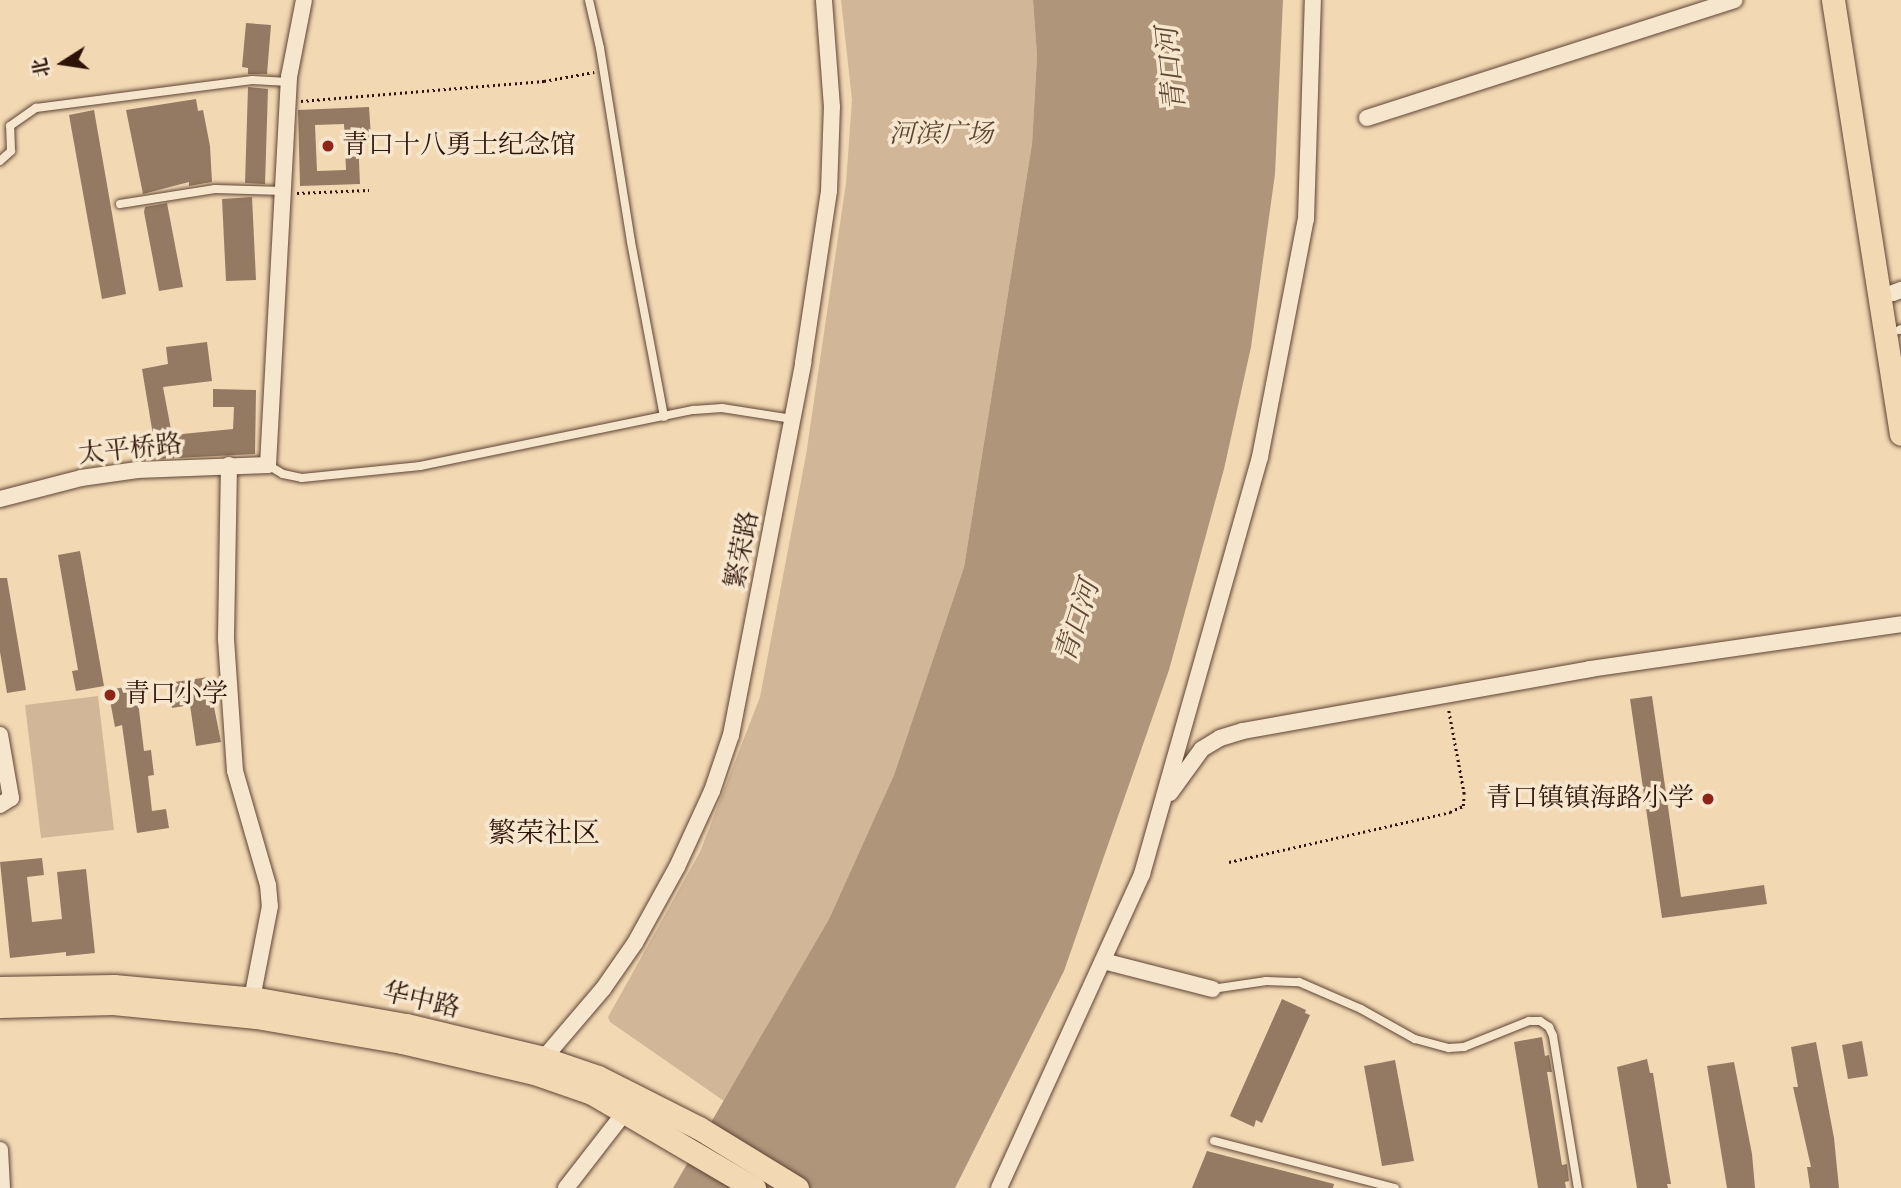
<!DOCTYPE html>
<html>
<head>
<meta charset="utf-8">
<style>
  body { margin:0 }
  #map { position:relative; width:1901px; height:1188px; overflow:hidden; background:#f2d9b4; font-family:"IM FELL English","Noto Serif SC",serif }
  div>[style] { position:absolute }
  .green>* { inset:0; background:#d1b797 }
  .water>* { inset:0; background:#af967a }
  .building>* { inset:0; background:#947a62 }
  .path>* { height:2.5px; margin-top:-1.25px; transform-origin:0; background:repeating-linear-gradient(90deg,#2e1309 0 2px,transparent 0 5.5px) }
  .roads { filter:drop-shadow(0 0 2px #5f4434) drop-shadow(0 0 2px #5f4434) }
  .lane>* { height:8px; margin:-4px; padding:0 4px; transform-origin:4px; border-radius:4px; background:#f7e6ce }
  .street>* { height:16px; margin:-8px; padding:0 8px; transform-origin:8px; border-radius:8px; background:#f7e6ce }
  .primary>* { height:23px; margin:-11.5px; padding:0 11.5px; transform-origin:11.5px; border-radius:11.5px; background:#f2d9b4 }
  .dots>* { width:19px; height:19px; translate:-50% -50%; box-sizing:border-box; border:4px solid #f7e6ce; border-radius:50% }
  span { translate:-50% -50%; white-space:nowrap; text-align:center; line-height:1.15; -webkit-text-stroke:7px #f7e6ce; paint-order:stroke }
  .park-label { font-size:26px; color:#5f4434; font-style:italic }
  .poi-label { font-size:26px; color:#2e1309 }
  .left { translate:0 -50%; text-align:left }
  .right { translate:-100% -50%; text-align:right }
  .street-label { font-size:26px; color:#2e1309 }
  .water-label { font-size:28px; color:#624736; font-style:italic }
  .neighbourhood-label { font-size:28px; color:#2e1309 }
  .north { position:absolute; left:28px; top:28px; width:70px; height:70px; -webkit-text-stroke:5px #f7e6ce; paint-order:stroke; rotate:258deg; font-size:19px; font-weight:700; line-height:28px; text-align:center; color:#2e1309 }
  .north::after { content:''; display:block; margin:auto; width:24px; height:32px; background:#2e1309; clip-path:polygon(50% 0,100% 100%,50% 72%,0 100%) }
</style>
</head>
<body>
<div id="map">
  <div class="green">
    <div style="clip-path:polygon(841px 0,1033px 0,1037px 56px,1032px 144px,964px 567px,894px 775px,829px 919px,724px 1101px,610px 1022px,608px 1017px,700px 852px,760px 697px,806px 455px,846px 183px,852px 100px)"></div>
    <div style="clip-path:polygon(98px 696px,114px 830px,41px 838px,25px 705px)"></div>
  </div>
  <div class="water">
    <div style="clip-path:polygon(1033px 0,1283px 0,1275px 174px,1251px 347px,1224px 469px,1169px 670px,1064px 971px,955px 1188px,673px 1188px,829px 919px,894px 775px,964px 567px,1032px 144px,1037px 56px)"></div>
  </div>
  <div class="building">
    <div style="clip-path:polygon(246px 23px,271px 25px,267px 74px,248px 74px,248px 68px,242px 67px)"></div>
    <div style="clip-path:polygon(248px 87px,268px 89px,265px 184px,245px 183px)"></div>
    <div style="clip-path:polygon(196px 99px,198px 111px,203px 110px,210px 146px,212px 182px,189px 186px,189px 182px,143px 194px,126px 110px)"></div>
    <div style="clip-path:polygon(evenodd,369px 107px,371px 137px,358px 138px,360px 184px,300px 186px,298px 110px,369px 107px,344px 124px,346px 170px,317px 171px,315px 125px,344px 124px)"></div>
    <div style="clip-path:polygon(94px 110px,126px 294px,102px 299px,69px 115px)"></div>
    <div style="clip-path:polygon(252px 197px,256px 280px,226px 281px,222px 199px)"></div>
    <div style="clip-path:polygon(167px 203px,183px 287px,159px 291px,144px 212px,145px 207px)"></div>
    <div style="clip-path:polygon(207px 342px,212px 381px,163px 387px,172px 435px,233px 429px,234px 407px,213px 407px,213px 389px,256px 390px,255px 454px,157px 459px,142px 369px,168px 364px,166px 347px)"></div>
    <div style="clip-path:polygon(80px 551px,104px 686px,76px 691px,72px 671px,78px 670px,58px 555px)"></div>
    <div style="clip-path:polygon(0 578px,7px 578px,26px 690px,7px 693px,0 652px)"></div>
    <div style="clip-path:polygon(208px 677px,221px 742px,196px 746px,190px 705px,172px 708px,168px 683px)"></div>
    <div style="clip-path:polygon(136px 685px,144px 751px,151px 750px,154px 775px,148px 776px,152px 811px,166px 809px,169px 828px,137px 833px,122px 725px,115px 727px,108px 690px)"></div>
    <div style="clip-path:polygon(1652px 696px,1681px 897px,1764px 885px,1767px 904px,1662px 918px,1630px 699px)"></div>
    <div style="clip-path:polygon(42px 858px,44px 875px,27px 877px,32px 922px,62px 919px,57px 872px,86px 869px,95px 953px,66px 956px,66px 952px,10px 958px,0 862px)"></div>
    <div style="clip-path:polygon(1282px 999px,1306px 1010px,1305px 1013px,1310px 1015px,1262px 1123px,1256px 1120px,1254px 1127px,1230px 1116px)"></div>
    <div style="clip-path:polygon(1542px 1037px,1545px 1056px,1549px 1055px,1552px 1072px,1547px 1072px,1562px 1165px,1567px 1164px,1569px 1181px,1565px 1182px,1566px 1188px,1538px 1188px,1514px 1042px)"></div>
    <div style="clip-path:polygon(1862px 1041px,1868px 1076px,1848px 1079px,1842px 1045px)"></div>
    <div style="clip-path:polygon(1816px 1042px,1834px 1138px,1839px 1188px,1810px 1188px,1807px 1167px,1811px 1167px,1793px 1087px,1798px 1087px,1791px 1047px)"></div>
    <div style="clip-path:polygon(1647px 1059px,1650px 1073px,1653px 1073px,1666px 1154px,1671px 1184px,1667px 1184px,1668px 1188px,1637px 1188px,1617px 1067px)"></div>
    <div style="clip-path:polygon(1395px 1060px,1414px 1161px,1382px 1166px,1364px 1066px)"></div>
    <div style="clip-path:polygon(1734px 1062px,1752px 1154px,1755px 1188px,1727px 1188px,1707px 1066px)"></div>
    <div style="clip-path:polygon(1207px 1151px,1334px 1184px,1333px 1188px,1192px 1188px)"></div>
  </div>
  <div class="path">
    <div style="left:301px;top:101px;width:244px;rotate:-4.7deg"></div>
    <div style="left:544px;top:81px;width:51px;rotate:-10.2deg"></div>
    <div style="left:297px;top:193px;width:72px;rotate:-2.4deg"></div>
    <div style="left:1229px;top:862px;width:227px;rotate:-12.7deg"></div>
    <div style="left:1450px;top:812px;width:14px;rotate:-25deg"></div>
    <div style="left:1463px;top:806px;width:12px;rotate:-85deg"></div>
    <div style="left:1464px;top:794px;width:87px;rotate:-100.5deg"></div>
  </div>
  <div class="roads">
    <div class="lane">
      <div style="left:589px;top:0;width:49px;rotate:77.1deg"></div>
      <div style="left:600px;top:48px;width:196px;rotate:80.9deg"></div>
      <div style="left:631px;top:242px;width:178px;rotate:79.3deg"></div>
      <div style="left:0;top:161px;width:15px;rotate:-42deg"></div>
      <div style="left:11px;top:151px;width:25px;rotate:-92deg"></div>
      <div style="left:10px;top:126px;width:32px;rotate:-35deg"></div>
      <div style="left:36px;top:108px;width:218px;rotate:-7.4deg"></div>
      <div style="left:252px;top:80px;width:37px;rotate:3deg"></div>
      <div style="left:120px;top:204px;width:96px;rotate:-9deg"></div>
      <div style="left:215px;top:189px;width:69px;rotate:1.7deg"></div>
      <div style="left:1899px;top:330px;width:2px;rotate:-27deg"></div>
      <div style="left:268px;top:465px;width:17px;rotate:31deg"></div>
      <div style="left:283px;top:474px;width:19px;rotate:12deg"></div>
      <div style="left:302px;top:478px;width:119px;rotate:-5.8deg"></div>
      <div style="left:420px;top:466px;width:280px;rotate:-11.6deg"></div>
      <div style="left:694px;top:410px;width:28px;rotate:-4deg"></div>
      <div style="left:722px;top:408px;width:71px;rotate:8.9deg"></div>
      <div style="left:1212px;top:989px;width:55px;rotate:-8.4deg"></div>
      <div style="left:1266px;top:981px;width:33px;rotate:2deg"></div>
      <div style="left:1299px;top:982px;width:68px;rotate:23.5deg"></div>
      <div style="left:1361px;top:1009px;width:62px;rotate:29.1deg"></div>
      <div style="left:1415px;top:1039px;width:35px;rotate:15deg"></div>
      <div style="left:1449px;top:1048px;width:15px;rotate:-4deg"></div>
      <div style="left:1464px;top:1047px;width:70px;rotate:-21.8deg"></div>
      <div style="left:1529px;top:1021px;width:11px"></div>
      <div style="left:1540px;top:1021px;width:11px;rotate:34deg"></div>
      <div style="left:1549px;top:1027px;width:10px;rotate:66deg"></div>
      <div style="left:1553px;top:1036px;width:154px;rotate:80.7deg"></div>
      <div style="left:1214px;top:1141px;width:187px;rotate:14.6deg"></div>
    </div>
    <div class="street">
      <div style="left:1367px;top:118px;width:386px;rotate:-17.8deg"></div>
      <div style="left:1893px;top:293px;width:9px;rotate:-21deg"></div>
      <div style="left:229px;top:465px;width:174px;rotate:91deg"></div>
      <div style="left:226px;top:639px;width:132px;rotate:86.1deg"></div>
      <div style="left:235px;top:771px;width:119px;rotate:73.9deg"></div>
      <div style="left:268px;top:885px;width:21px;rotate:85deg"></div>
      <div style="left:270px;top:906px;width:95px;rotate:101deg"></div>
      <div style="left:0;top:499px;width:84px;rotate:-14.5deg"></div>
      <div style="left:81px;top:478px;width:57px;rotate:-8.1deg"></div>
      <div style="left:137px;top:470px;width:131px;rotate:-2.2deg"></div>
      <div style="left:268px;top:465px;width:389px;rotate:-86.9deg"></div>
      <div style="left:289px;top:77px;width:78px;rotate:-79deg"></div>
      <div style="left:0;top:735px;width:64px;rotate:80.1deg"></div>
      <div style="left:11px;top:798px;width:13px;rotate:148deg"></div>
      <div style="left:1170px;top:793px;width:54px;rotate:-54deg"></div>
      <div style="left:1202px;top:749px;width:21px;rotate:-31deg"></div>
      <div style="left:1220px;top:738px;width:24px;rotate:-17deg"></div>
      <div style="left:1243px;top:731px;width:352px;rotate:-10.1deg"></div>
      <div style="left:1590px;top:669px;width:314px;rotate:-8.2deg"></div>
      <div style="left:1103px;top:961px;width:113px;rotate:14.4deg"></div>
      <div style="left:544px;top:1058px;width:91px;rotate:-49.5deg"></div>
      <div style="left:603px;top:989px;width:56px;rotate:-55.2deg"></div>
      <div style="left:635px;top:943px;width:87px;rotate:-61.1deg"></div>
      <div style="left:677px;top:867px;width:84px;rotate:-65.3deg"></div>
      <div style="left:712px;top:791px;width:59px;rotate:-71.3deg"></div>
      <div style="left:731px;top:735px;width:379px;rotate:-79deg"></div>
      <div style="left:803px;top:363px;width:174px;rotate:-81.4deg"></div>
      <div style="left:829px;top:191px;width:84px;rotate:-88deg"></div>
      <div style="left:832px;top:107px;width:107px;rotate:-94.3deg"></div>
      <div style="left:0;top:1150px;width:38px;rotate:87deg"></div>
      <div style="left:566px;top:1188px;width:96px;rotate:-52.2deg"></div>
      <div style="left:999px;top:1188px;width:345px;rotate:-65.5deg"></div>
      <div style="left:1142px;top:874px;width:433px;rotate:-74.2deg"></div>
      <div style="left:1260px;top:457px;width:242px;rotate:-79.1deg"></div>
      <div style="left:1306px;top:219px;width:219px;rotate:-88.2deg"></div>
    </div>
    <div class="primary">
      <div style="left:1833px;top:0;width:439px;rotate:81.1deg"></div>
      <div style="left:0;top:988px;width:114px;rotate:-1deg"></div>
      <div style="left:114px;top:986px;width:145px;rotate:5.2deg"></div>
      <div style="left:258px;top:999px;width:150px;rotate:10deg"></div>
      <div style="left:406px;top:1025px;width:137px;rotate:13.5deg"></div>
      <div style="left:539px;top:1057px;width:62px;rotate:18.7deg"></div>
      <div style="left:598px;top:1077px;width:113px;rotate:26.8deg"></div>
      <div style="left:699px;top:1128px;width:115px;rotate:31.5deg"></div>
      <div style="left:0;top:1006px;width:113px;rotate:-1.5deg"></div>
      <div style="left:113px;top:1003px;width:144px;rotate:5.6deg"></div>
      <div style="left:256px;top:1017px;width:148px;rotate:9.7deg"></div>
      <div style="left:402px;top:1042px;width:136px;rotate:13.2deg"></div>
      <div style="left:534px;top:1073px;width:61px;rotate:19deg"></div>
      <div style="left:592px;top:1093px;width:188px;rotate:30.4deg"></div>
    </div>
  </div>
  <div class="dots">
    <div style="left:328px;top:146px;background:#8f2418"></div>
    <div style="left:110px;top:695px;background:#8f2418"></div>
    <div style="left:1708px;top:799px;background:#8f2418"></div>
  </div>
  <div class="park-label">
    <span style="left:941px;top:135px">河滨广场</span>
  </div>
  <div class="poi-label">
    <span class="left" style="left:342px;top:146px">青口十八勇士纪念馆</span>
    <span class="left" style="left:124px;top:695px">青口小学</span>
    <span class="right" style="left:1694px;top:799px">青口镇镇海路小学</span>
  </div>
  <div class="street-label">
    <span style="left:130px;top:450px;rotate:-6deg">太平桥路</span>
    <span style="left:743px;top:550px;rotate:-79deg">繁荣路</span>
    <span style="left:421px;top:1001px;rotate:13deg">华中路</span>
  </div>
  <div class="water-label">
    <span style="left:1173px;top:69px;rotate:-96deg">青口河</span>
    <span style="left:1079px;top:622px;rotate:-72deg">青口河</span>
  </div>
  <div class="neighbourhood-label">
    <span style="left:544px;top:835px">繁荣社区</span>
  </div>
  <div class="north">北</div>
</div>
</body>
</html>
